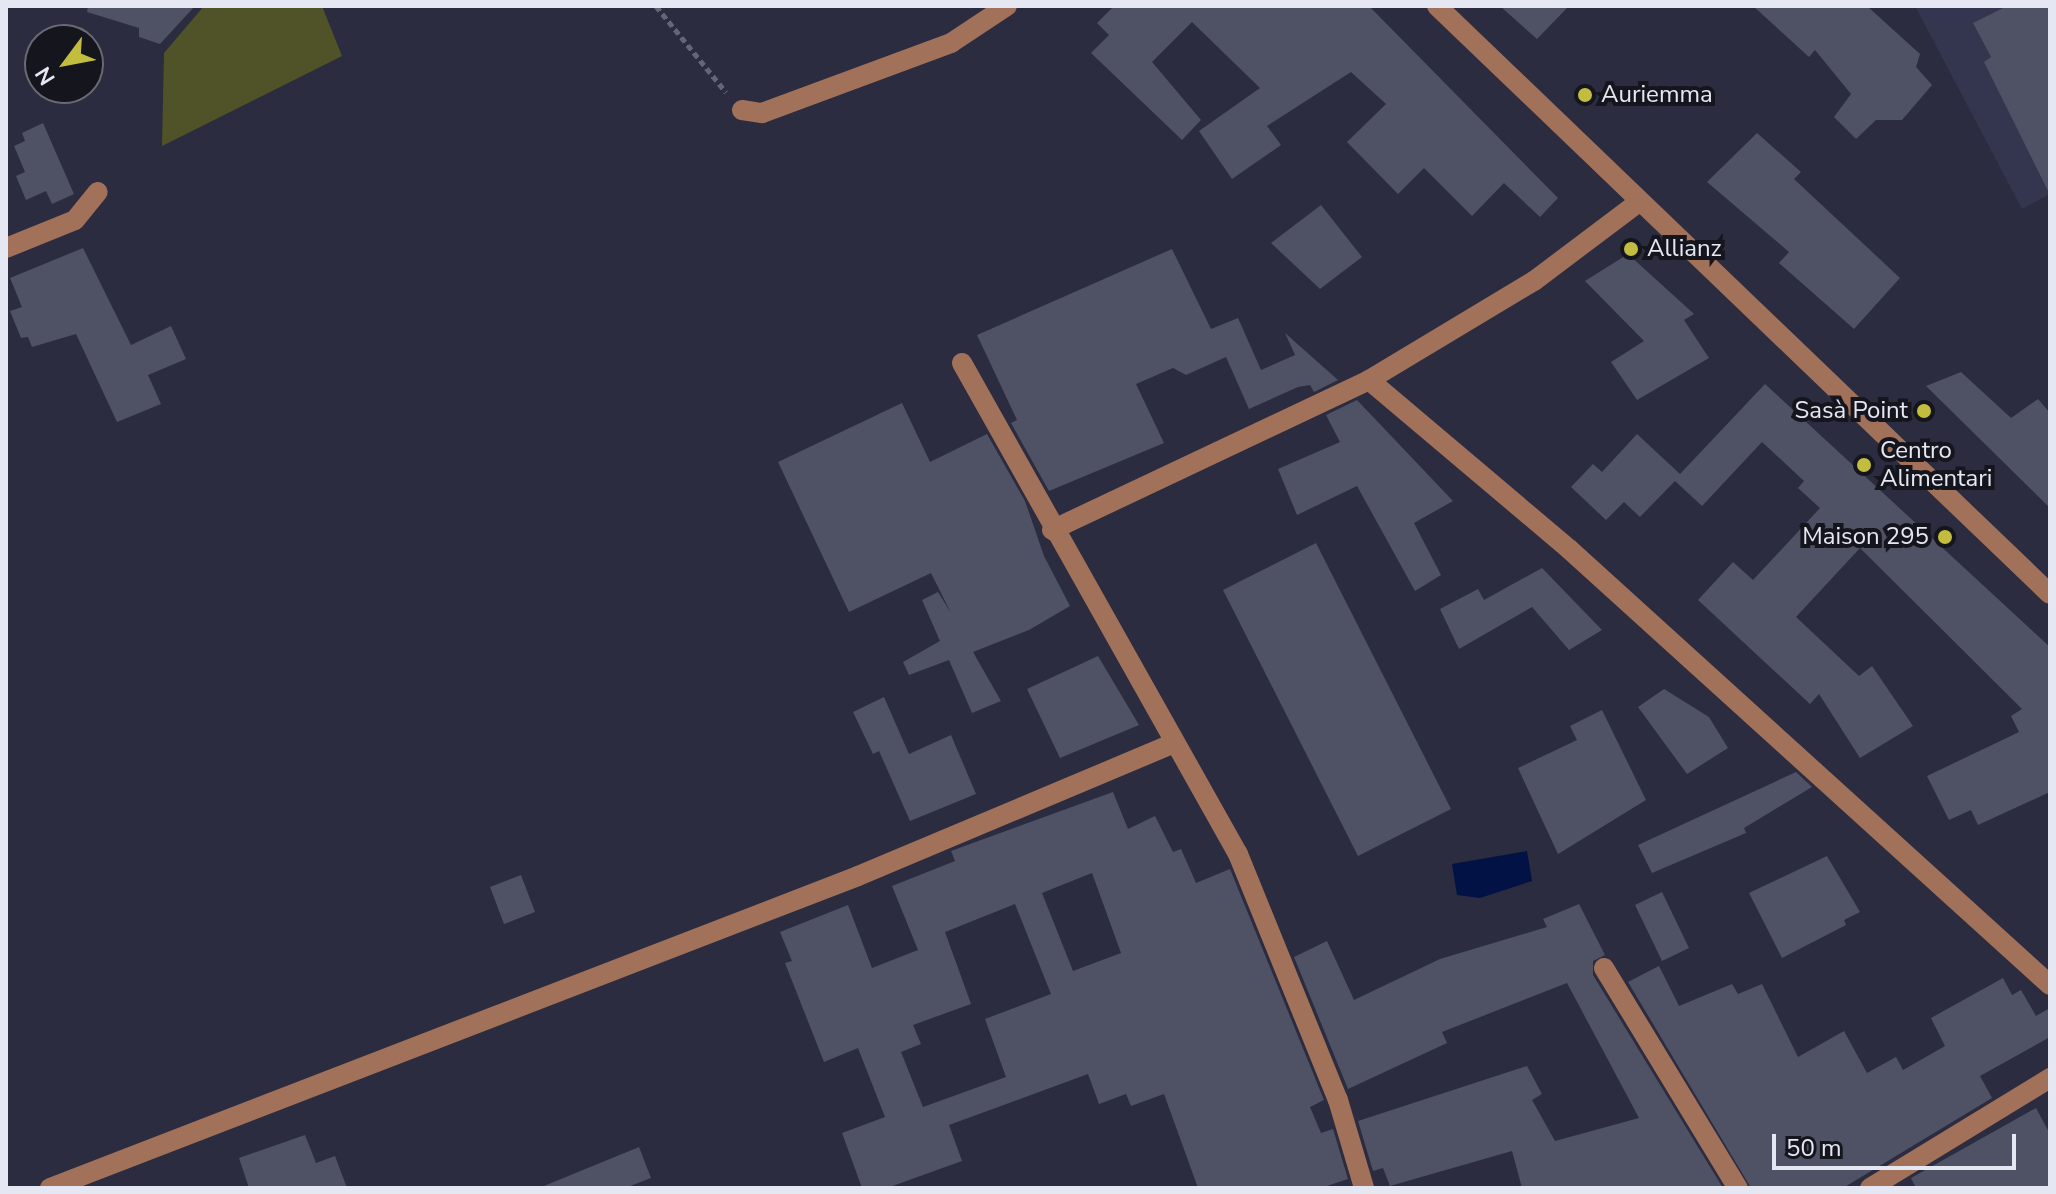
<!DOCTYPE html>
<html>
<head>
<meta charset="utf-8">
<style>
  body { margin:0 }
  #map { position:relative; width:2056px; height:1194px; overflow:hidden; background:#2b2c3f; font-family:"Nunito Sans",sans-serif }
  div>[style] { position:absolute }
  .built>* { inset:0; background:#34354e }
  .green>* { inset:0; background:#505328 }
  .water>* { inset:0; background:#021244 }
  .building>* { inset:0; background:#4f5165 }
  .path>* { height:5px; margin-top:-2.5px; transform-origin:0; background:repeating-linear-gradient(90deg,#646677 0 6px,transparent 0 10px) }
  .minor>* { height:20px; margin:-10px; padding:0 10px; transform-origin:10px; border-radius:10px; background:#a17159 }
  .dots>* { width:22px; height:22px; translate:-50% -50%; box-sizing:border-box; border:4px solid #15151e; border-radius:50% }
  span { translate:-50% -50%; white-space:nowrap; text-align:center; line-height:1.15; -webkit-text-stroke:8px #15151e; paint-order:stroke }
  .poi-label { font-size:24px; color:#e5e7f3 }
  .left { translate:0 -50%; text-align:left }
  .right { translate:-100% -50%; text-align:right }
  .frame { position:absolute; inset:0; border:8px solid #e5e7f3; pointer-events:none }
  .north { position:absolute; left:24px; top:24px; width:80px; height:80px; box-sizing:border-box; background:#15151e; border:2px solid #686973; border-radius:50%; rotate:238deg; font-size:22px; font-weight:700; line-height:32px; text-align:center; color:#e5e7f3 }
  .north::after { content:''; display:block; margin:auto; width:28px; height:36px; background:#c3bd3f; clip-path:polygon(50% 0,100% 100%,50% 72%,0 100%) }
  .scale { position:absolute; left:1772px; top:1134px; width:244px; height:36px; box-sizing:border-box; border:4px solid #e5e7f3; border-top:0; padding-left:10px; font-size:24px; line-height:28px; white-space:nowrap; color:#e5e7f3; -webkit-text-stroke:6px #15151e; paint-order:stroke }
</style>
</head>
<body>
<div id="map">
  <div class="built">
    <div style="clip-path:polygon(1915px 6px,2050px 6px,2050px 194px,2022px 209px)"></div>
  </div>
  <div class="green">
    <div style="clip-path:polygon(204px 6px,322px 6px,342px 56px,162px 146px,164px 53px)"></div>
  </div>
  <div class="water">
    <div style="clip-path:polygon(1527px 851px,1532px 881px,1480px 898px,1457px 895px,1452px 864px)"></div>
  </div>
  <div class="building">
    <div style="clip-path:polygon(88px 6px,195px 6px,160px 44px,139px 37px,139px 28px,87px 12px)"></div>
    <div style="clip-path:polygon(1114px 6px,1369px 6px,1558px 198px,1540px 217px,1504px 183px,1472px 216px,1424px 168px,1398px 194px,1347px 142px,1386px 104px,1351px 72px,1267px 126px,1281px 145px,1232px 179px,1199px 131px,1260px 88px,1192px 22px,1152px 62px,1201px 120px,1182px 140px,1091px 53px,1109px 35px,1097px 23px)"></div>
    <div style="clip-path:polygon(1500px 6px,1569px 6px,1537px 39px)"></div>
    <div style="clip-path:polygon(1753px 6px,1867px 6px,1920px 54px,1916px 67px,1932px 85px,1902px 120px,1876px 120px,1856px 139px,1834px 117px,1851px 94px,1815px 50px,1809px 57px)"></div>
    <div style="clip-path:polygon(2007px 6px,2050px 6px,2050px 195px,1984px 62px,1991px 57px,1973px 23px)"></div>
    <div style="clip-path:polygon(43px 123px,74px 194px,52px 204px,46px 191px,26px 200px,16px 176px,25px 172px,14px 146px,25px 141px,22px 133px)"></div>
    <div style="clip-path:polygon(1757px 133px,1801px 172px,1794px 179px,1900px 278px,1854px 329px,1779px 263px,1789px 252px,1707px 182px)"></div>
    <div style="clip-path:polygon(1321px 205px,1362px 257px,1320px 289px,1271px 243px)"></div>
    <div style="clip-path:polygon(83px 248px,131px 345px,171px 326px,186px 359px,148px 375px,161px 404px,117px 422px,76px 334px,32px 347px,28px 337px,21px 338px,10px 311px,22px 307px,10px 278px)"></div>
    <div style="clip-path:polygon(1172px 249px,1211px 329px,1238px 318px,1261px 370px,1295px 355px,1285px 333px,1338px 380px,1314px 392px,1310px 385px,1298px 387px,1249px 409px,1226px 357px,1186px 375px,1173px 368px,1136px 384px,1164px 443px,1049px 491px,1011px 423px,1017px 420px,977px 335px)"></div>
    <div style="clip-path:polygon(1628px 254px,1694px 314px,1684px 320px,1709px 358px,1637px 400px,1611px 362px,1644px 341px,1585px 281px)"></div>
    <div style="clip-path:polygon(1961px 372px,2011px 418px,2038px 399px,2050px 413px,2050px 508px,1926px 386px)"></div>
    <div style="clip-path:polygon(1765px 384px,2050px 647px,2050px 792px,1978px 825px,1971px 810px,1949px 820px,1927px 776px,2019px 732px,2011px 716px,2022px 709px,1860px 548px,1796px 617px,1859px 676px,1872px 666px,1913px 726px,1860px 758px,1819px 694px,1810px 704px,1698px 600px,1733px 562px,1753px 580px,1820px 508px,1798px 488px,1804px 481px,1762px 442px,1702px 506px,1675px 481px,1640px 517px,1624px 502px,1606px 520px,1571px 487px,1593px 464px,1602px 472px,1637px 434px,1680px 474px)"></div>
    <div style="clip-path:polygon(1357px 400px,1453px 501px,1414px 523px,1441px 575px,1415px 591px,1357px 486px,1297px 515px,1278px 469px,1340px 442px,1326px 415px)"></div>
    <div style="clip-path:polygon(902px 403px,930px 462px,987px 434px,1025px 501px,1044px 556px,1070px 606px,1029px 630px,973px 652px,1001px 701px,972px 713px,949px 660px,909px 675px,903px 662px,940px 641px,922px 600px,938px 592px,951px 613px,931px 573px,849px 612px,778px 462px)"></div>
    <div style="clip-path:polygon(1316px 543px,1451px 809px,1358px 856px,1223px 590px)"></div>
    <div style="clip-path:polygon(1542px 568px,1602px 630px,1569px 650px,1532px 607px,1459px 649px,1440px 609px,1478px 589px,1484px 600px)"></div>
    <div style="clip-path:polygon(1098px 656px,1139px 725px,1060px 758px,1027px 689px)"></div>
    <div style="clip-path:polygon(1664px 689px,1709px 717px,1728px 748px,1687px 774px,1638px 707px)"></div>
    <div style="clip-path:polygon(884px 697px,909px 754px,951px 735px,976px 794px,910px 821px,879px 751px,873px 754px,853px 712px)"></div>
    <div style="clip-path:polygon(1602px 710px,1646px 800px,1558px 854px,1518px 768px,1577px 740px,1570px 726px)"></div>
    <div style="clip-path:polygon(1796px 772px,1812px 787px,1744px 828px,1746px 833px,1652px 873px,1638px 845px)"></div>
    <div style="clip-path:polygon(evenodd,1113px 792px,1128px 829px,1155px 816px,1173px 852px,1181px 849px,1196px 883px,1230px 869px,1324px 1100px,1310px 1107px,1321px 1133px,1333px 1129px,1348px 1179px,1321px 1188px,1198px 1188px,1164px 1094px,1131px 1106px,1126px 1094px,1099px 1104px,1088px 1074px,949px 1125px,962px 1161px,887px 1188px,862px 1188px,842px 1133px,885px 1117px,858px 1048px,824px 1062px,785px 963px,792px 961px,780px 932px,848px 905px,872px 968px,918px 950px,892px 886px,955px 861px,951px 851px,1113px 792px,1092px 873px,1121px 953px,1073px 971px,1042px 893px,1092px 873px,1113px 792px,1015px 904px,1051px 994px,985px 1019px,1006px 1077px,923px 1107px,901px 1052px,921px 1044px,913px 1025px,971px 1004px,945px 932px,1015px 904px)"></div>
    <div style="clip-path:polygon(1827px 856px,1860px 912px,1844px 920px,1846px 925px,1782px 958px,1749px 893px)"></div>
    <div style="clip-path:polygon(521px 875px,535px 912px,504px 924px,490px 887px)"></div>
    <div style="clip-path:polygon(1662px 892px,1689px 948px,1662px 961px,1635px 905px)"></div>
    <div style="clip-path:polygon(1579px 904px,1605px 955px,1593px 961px,1593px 975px,1723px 1188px,1522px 1188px,1512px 1151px,1390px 1186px,1383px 1168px,1373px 1171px,1358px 1121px,1527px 1066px,1542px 1094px,1532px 1100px,1555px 1141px,1639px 1118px,1567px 983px,1442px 1032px,1447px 1043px,1348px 1089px,1294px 957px,1327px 941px,1354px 1000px,1440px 959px,1547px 927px,1543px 919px)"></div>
    <div style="clip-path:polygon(1659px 966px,1679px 1006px,1732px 984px,1738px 994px,1762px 984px,1798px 1057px,1844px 1031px,1867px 1073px,1896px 1057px,1903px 1070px,1945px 1046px,1931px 1018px,2003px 978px,2012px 995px,2021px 990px,2036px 1016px,2050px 1008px,2050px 1037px,1980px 1076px,1992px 1098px,1843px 1188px,1751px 1188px,1628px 982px)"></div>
    <div style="clip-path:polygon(2036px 1108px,2050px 1134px,2050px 1188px,1916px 1188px,1911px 1178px)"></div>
    <div style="clip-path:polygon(305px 1135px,316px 1163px,335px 1156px,347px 1188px,249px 1188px,239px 1158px)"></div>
    <div style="clip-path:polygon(639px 1147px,651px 1178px,625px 1188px,539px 1188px)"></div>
  </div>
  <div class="path">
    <div style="left:656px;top:6px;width:111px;rotate:50.9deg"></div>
  </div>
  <div class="minor">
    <div style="left:1437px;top:6px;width:849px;rotate:43.81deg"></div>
    <div style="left:742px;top:110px;width:20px;rotate:9deg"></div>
    <div style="left:762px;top:113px;width:202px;rotate:-20.3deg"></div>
    <div style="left:951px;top:43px;width:67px;rotate:-33.5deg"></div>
    <div style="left:6px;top:248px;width:74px;rotate:-22.1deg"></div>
    <div style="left:75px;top:220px;width:36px;rotate:-51deg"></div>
    <div style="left:962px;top:363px;width:563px;rotate:60.66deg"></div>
    <div style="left:1238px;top:854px;width:266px;rotate:67.9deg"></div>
    <div style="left:1338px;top:1100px;width:92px;rotate:73.5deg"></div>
    <div style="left:1369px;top:380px;width:262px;rotate:40.2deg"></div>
    <div style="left:1569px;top:549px;width:649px;rotate:42.19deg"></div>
    <div style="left:1052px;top:530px;width:351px;rotate:-25.3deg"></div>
    <div style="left:1369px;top:380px;width:192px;rotate:-31deg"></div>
    <div style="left:1534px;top:281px;width:131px;rotate:-37deg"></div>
    <div style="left:1604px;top:968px;width:258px;rotate:58.7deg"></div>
    <div style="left:50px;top:1188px;width:866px;rotate:-21.11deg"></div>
    <div style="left:858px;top:876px;width:343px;rotate:-22.8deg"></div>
    <div style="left:1870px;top:1188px;width:211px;rotate:-31.4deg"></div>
  </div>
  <div class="dots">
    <div style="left:1585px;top:95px;background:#c3bd3f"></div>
    <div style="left:1631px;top:249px;background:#c3bd3f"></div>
    <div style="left:1924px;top:411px;background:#c3bd3f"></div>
    <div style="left:1864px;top:465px;background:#c3bd3f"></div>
    <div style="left:1945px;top:537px;background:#c3bd3f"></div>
  </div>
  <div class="poi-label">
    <span class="left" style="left:1601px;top:95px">Auriemma</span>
    <span class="left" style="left:1647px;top:249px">Allianz</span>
    <span class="right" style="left:1908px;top:411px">Sasà Point</span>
    <span class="left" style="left:1880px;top:465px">Centro<br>Alimentari</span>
    <span class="right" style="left:1929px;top:537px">Maison 295</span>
  </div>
  <div class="frame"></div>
  <div class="north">N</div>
  <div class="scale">50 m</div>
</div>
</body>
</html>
